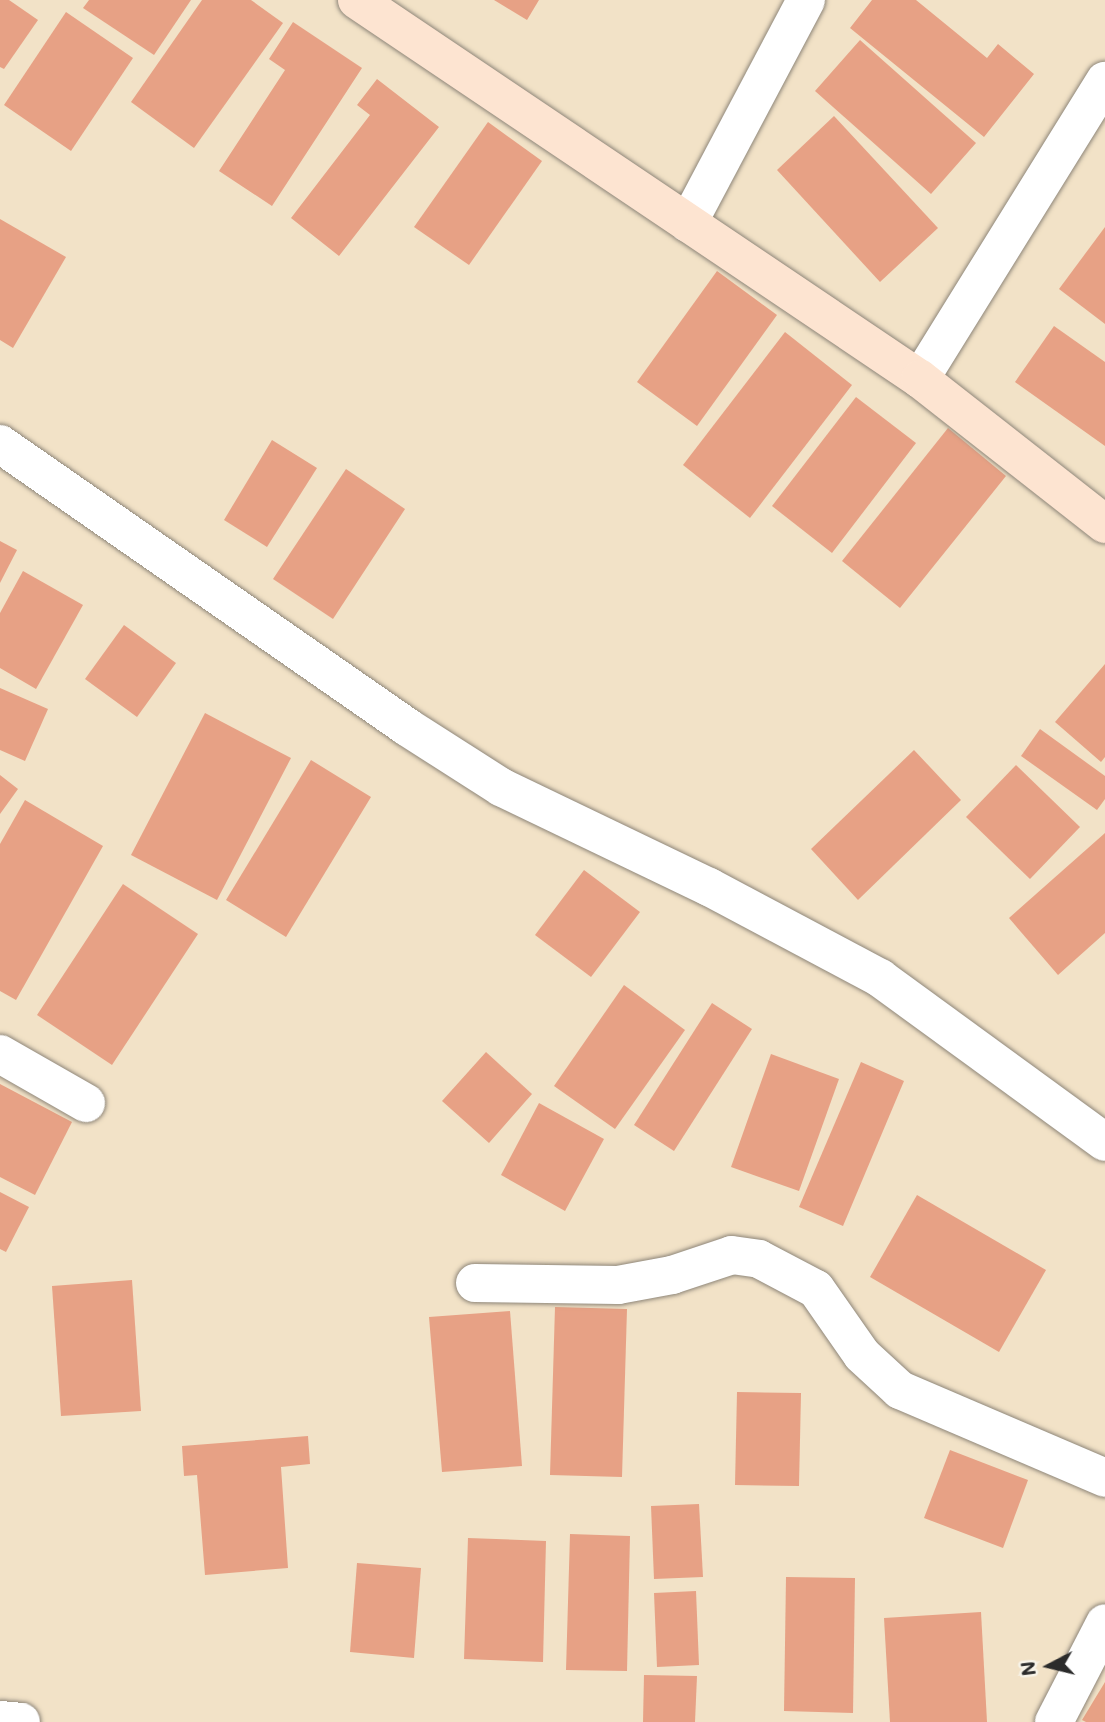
<!DOCTYPE html>
<html>
<head>
<meta charset="utf-8">
<style>
  body { margin:0 }
  #map { position:relative; width:1105px; height:1722px; overflow:hidden; background:#f2e2c7; font-family:Mali,sans-serif }
  div>[style] { position:absolute }
  .building>* { inset:0; background:#e7a185 }
  .roads { filter:drop-shadow(0 0 2px #8e8679) drop-shadow(0 0 2px #8e8679) }
  .street>* { height:38px; margin:-19px; padding:0 19px; transform-origin:19px; border-radius:19px; background:#fff }
  .secondary>* { height:38px; margin:-19px; padding:0 19px; transform-origin:19px; border-radius:19px; background:#fde4d1 }
  span { translate:-50% -50%; white-space:nowrap; text-align:center; line-height:1.15; -webkit-text-stroke:5px #f7f3e8; paint-order:stroke }
  .north { position:absolute; left:1014px; top:1631px; width:70px; height:70px; -webkit-text-stroke:5px #f7f3e8; paint-order:stroke; rotate:263deg; font-size:19px; font-weight:700; line-height:28px; text-align:center; color:#2b2b2b }
  .north::after { content:''; display:block; margin:auto; width:24px; height:32px; background:#2b2b2b; clip-path:polygon(50% 0,100% 100%,50% 72%,0 100%) }
</style>
</head>
<body>
<div id="map">
  <div class="building">
    <div style="clip-path:polygon(0 0,9px 0,38px 20px,4px 69px,0 67px)"></div>
    <div style="clip-path:polygon(89px 0,191px 0,154px 55px,83px 8px)"></div>
    <div style="clip-path:polygon(202px 0,251px 0,283px 23px,194px 148px,131px 102px)"></div>
    <div style="clip-path:polygon(494px 0,539px 0,527px 20px)"></div>
    <div style="clip-path:polygon(872px 0,916px 0,987px 58px,998px 44px,1034px 74px,984px 137px,850px 28px)"></div>
    <div style="clip-path:polygon(66px 12px,133px 58px,71px 151px,4px 105px)"></div>
    <div style="clip-path:polygon(293px 22px,362px 68px,272px 206px,219px 171px,285px 70px,269px 59px)"></div>
    <div style="clip-path:polygon(860px 40px,976px 143px,931px 194px,815px 91px)"></div>
    <div style="clip-path:polygon(377px 79px,439px 127px,339px 256px,291px 218px,370px 115px,357px 105px)"></div>
    <div style="clip-path:polygon(834px 116px,938px 228px,880px 282px,777px 170px)"></div>
    <div style="clip-path:polygon(488px 122px,542px 161px,469px 265px,414px 227px)"></div>
    <div style="clip-path:polygon(0 219px,66px 257px,13px 348px,0 340px)"></div>
    <div style="clip-path:polygon(1105px 227px,1105px 324px,1059px 289px)"></div>
    <div style="clip-path:polygon(717px 271px,777px 315px,697px 426px,637px 382px)"></div>
    <div style="clip-path:polygon(1054px 326px,1105px 362px,1105px 446px,1015px 382px)"></div>
    <div style="clip-path:polygon(785px 332px,852px 385px,750px 518px,683px 465px)"></div>
    <div style="clip-path:polygon(856px 397px,916px 443px,832px 553px,772px 506px)"></div>
    <div style="clip-path:polygon(948px 428px,1006px 476px,900px 608px,842px 561px)"></div>
    <div style="clip-path:polygon(272px 440px,317px 468px,267px 547px,224px 520px)"></div>
    <div style="clip-path:polygon(346px 469px,405px 509px,333px 619px,273px 579px)"></div>
    <div style="clip-path:polygon(0 541px,17px 550px,0 583px)"></div>
    <div style="clip-path:polygon(23px 571px,83px 605px,36px 689px,0 668px,0 613px)"></div>
    <div style="clip-path:polygon(124px 625px,176px 663px,137px 717px,85px 679px)"></div>
    <div style="clip-path:polygon(1105px 664px,1105px 757px,1101px 762px,1055px 722px)"></div>
    <div style="clip-path:polygon(0 688px,48px 709px,25px 761px,0 750px)"></div>
    <div style="clip-path:polygon(205px 713px,291px 758px,217px 900px,131px 855px)"></div>
    <div style="clip-path:polygon(1040px 729px,1105px 776px,1105px 799px,1097px 810px,1021px 756px)"></div>
    <div style="clip-path:polygon(914px 750px,961px 800px,858px 900px,811px 849px)"></div>
    <div style="clip-path:polygon(311px 760px,371px 797px,286px 937px,226px 900px)"></div>
    <div style="clip-path:polygon(1016px 765px,1080px 827px,1030px 879px,966px 817px)"></div>
    <div style="clip-path:polygon(0 775px,18px 789px,0 814px)"></div>
    <div style="clip-path:polygon(25px 800px,103px 846px,16px 1000px,0 991px,0 844px)"></div>
    <div style="clip-path:polygon(1105px 833px,1105px 933px,1058px 975px,1009px 918px)"></div>
    <div style="clip-path:polygon(584px 870px,640px 912px,591px 977px,535px 935px)"></div>
    <div style="clip-path:polygon(123px 884px,198px 934px,112px 1065px,37px 1015px)"></div>
    <div style="clip-path:polygon(624px 985px,685px 1030px,615px 1129px,554px 1086px)"></div>
    <div style="clip-path:polygon(712px 1003px,752px 1029px,674px 1151px,634px 1125px)"></div>
    <div style="clip-path:polygon(486px 1052px,532px 1094px,489px 1143px,442px 1101px)"></div>
    <div style="clip-path:polygon(771px 1054px,839px 1079px,799px 1191px,731px 1167px)"></div>
    <div style="clip-path:polygon(861px 1062px,904px 1081px,843px 1226px,799px 1207px)"></div>
    <div style="clip-path:polygon(0 1084px,72px 1122px,35px 1195px,0 1177px)"></div>
    <div style="clip-path:polygon(539px 1103px,604px 1139px,565px 1211px,501px 1175px)"></div>
    <div style="clip-path:polygon(0 1192px,29px 1207px,6px 1252px,0 1249px)"></div>
    <div style="clip-path:polygon(917px 1195px,1046px 1270px,999px 1352px,870px 1277px)"></div>
    <div style="clip-path:polygon(132px 1280px,141px 1411px,61px 1416px,52px 1286px)"></div>
    <div style="clip-path:polygon(555px 1307px,627px 1309px,622px 1477px,550px 1475px)"></div>
    <div style="clip-path:polygon(510px 1311px,522px 1466px,442px 1472px,429px 1317px)"></div>
    <div style="clip-path:polygon(737px 1392px,801px 1393px,799px 1486px,735px 1485px)"></div>
    <div style="clip-path:polygon(308px 1436px,310px 1464px,281px 1467px,288px 1568px,205px 1575px,197px 1475px,184px 1476px,182px 1446px)"></div>
    <div style="clip-path:polygon(950px 1450px,1028px 1480px,1003px 1548px,924px 1518px)"></div>
    <div style="clip-path:polygon(699px 1504px,703px 1577px,654px 1579px,651px 1506px)"></div>
    <div style="clip-path:polygon(570px 1534px,630px 1536px,627px 1671px,566px 1670px)"></div>
    <div style="clip-path:polygon(468px 1538px,546px 1541px,543px 1662px,464px 1659px)"></div>
    <div style="clip-path:polygon(357px 1563px,421px 1568px,414px 1658px,350px 1652px)"></div>
    <div style="clip-path:polygon(786px 1577px,855px 1578px,853px 1713px,784px 1711px)"></div>
    <div style="clip-path:polygon(696px 1591px,699px 1665px,657px 1667px,654px 1593px)"></div>
    <div style="clip-path:polygon(981px 1612px,987px 1722px,890px 1722px,884px 1618px)"></div>
    <div style="clip-path:polygon(644px 1675px,697px 1676px,695px 1722px,643px 1722px)"></div>
    <div style="clip-path:polygon(1105px 1682px,1105px 1722px,1086px 1722px,1082px 1720px)"></div>
  </div>
  <div class="roads">
    <div class="street">
      <div style="left:688px;top:223px;width:252px;rotate:-62.1deg"></div>
      <div style="left:920px;top:379px;width:351px;rotate:-58.2deg"></div>
      <div style="left:0;top:444px;width:496px;rotate:34.8deg"></div>
      <div style="left:407px;top:727px;width:112px;rotate:32.6deg"></div>
      <div style="left:501px;top:787px;width:231px;rotate:25.7deg"></div>
      <div style="left:709px;top:887px;width:194px;rotate:28deg"></div>
      <div style="left:880px;top:978px;width:278px;rotate:36.1deg"></div>
      <div style="left:0;top:1054px;width:99px;rotate:29.7deg"></div>
      <div style="left:475px;top:1283px;width:143px;rotate:0.8deg"></div>
      <div style="left:618px;top:1285px;width:55px;rotate:-10.5deg"></div>
      <div style="left:672px;top:1275px;width:63px;rotate:-18.4deg"></div>
      <div style="left:732px;top:1255px;width:27px;rotate:8deg"></div>
      <div style="left:759px;top:1259px;width:64px;rotate:27.8deg"></div>
      <div style="left:816px;top:1289px;width:80px;rotate:55.1deg"></div>
      <div style="left:862px;top:1355px;width:52px;rotate:42.6deg"></div>
      <div style="left:900px;top:1390px;width:223px;rotate:23.2deg"></div>
      <div style="left:0;top:1720px;width:21px;rotate:5deg"></div>
      <div style="left:1054px;top:1722px;width:111px;rotate:-62.7deg"></div>
    </div>
    <div class="secondary">
      <div style="left:357px;top:0;width:679px;rotate:33.95deg"></div>
      <div style="left:920px;top:379px;width:235px;rotate:38.1deg"></div>
    </div>
  </div>
  <div class="north">N</div>
</div>
</body>
</html>
